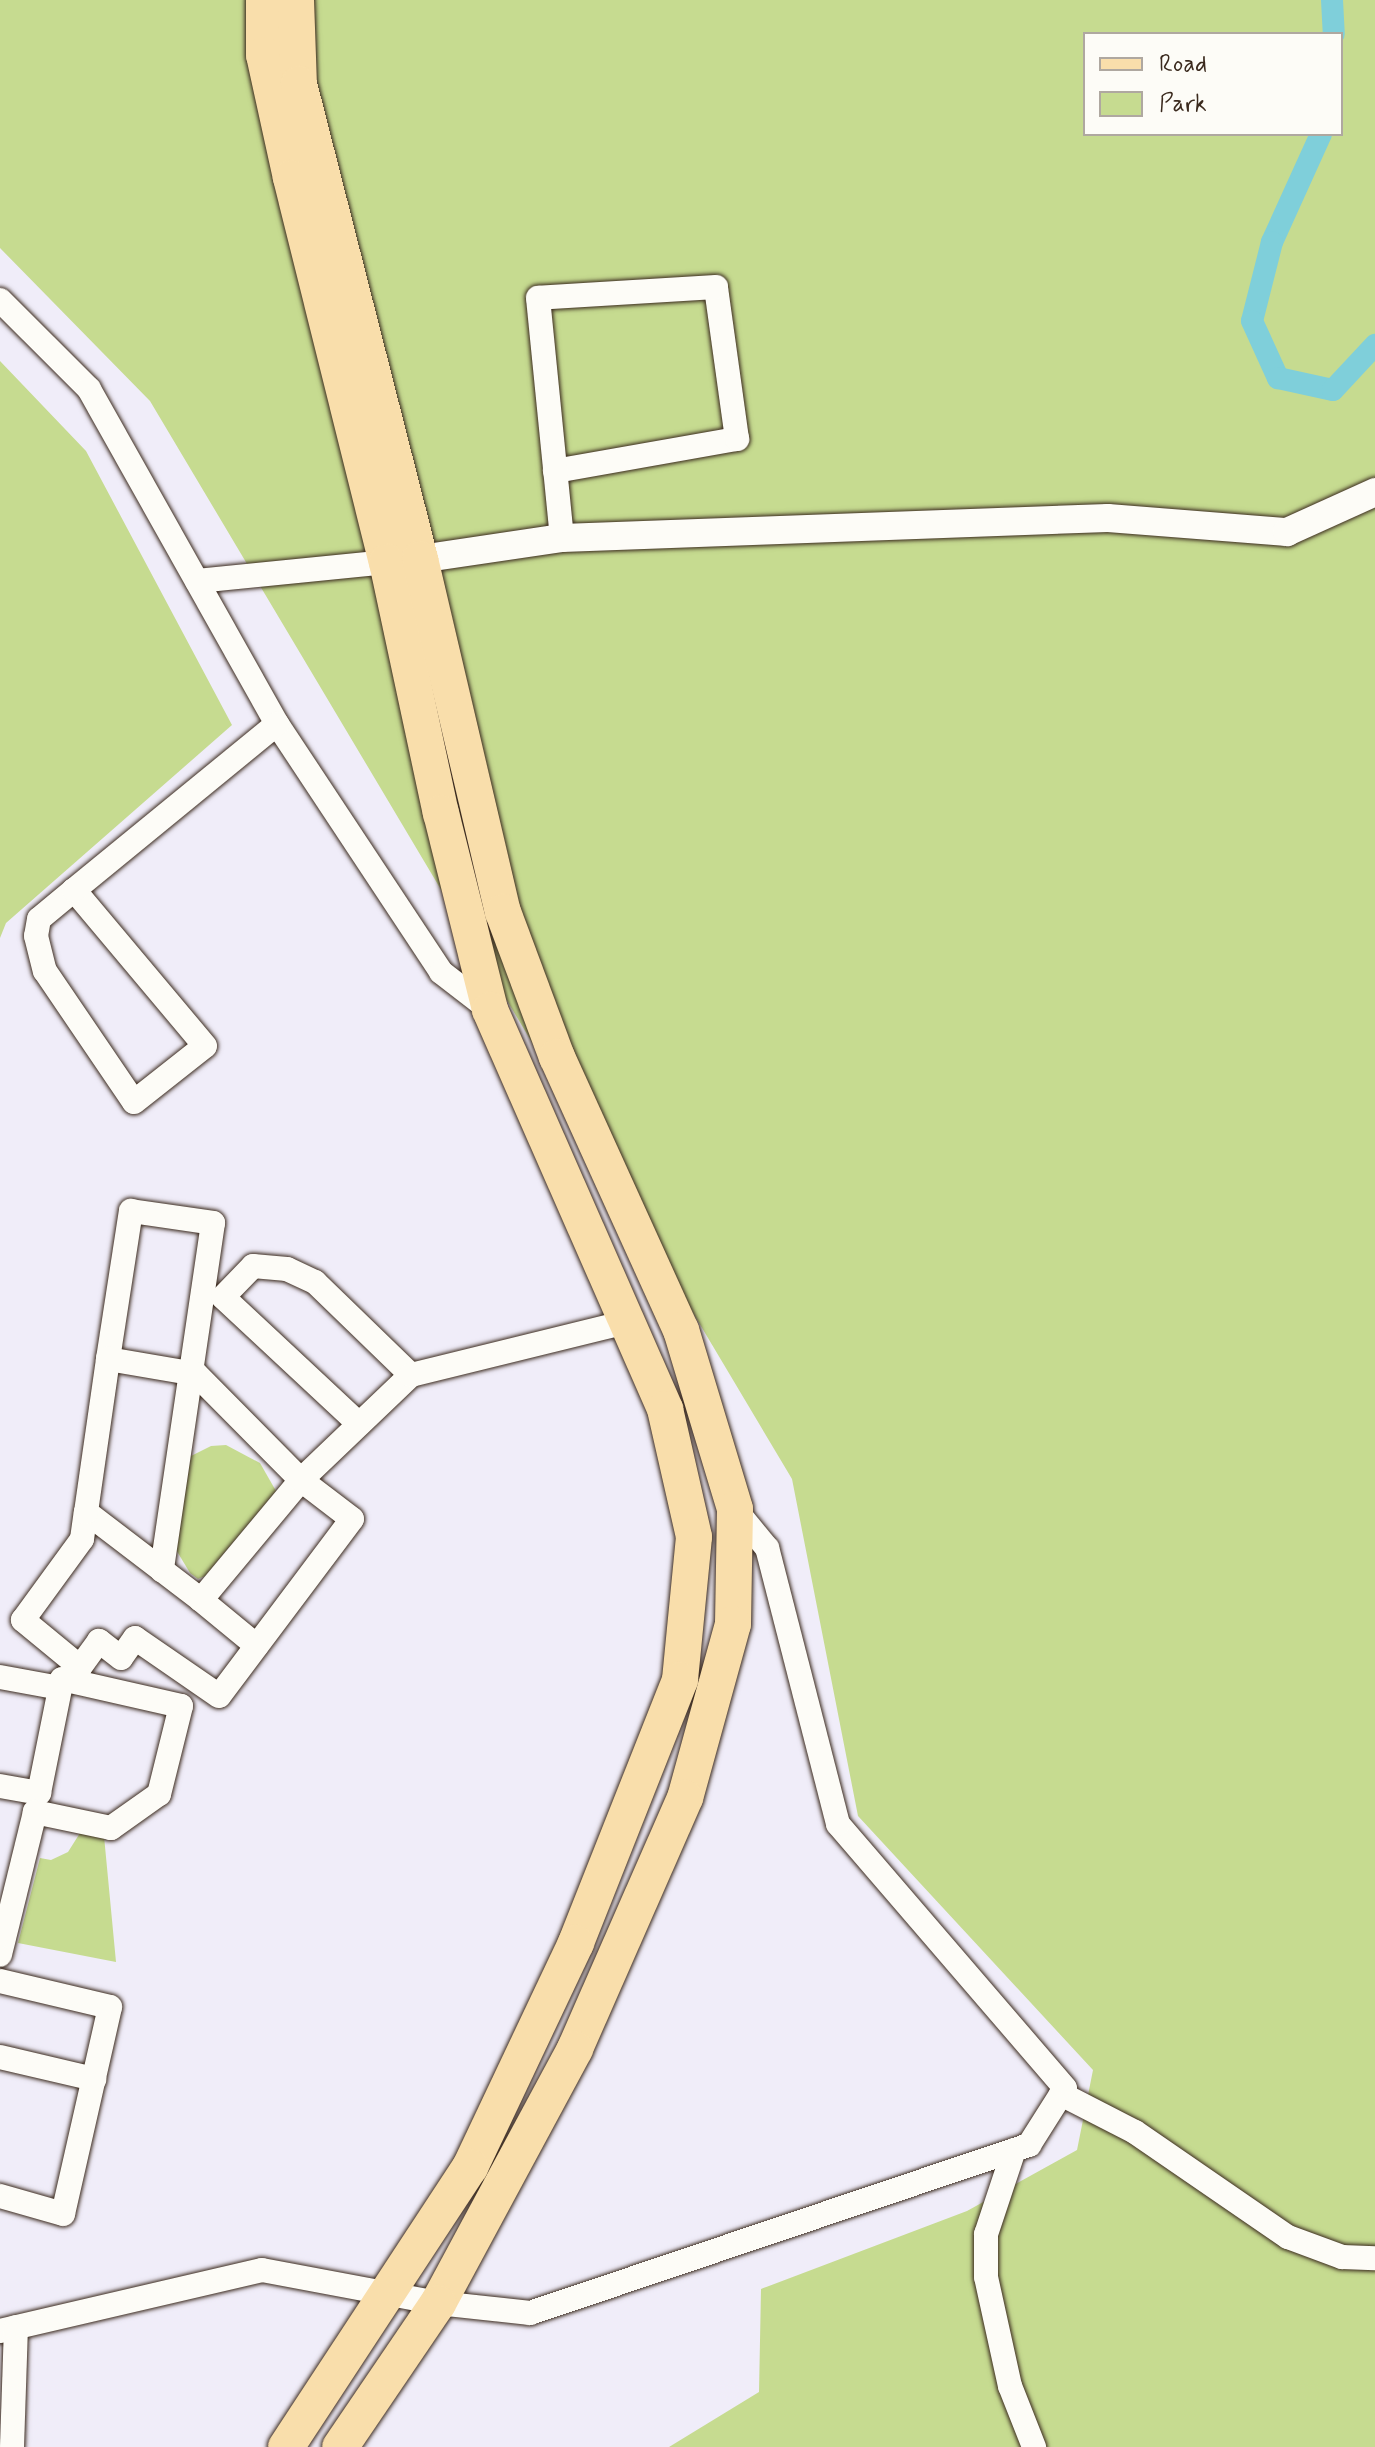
<!DOCTYPE html>
<html>
<head>
<meta charset="utf-8">
<style>
  body { margin:0 }
  #map { position:relative; width:1375px; height:2447px; overflow:hidden; background:#f0edf9; font-family:Mynerve,sans-serif }
  div>[style] { position:absolute }
  .green>* { inset:0; background:#c6db90 }
  .canal>* { height:22px; margin:-11px; padding:0 11px; transform-origin:11px; border-radius:11px; background:#7fcfda }
  .roads { filter:drop-shadow(0 0 2px #3b2a1e) drop-shadow(0 0 2px #3b2a1e) }
  .minor>* { height:24px; margin:-12px; padding:0 12px; transform-origin:12px; border-radius:12px; background:#fdfcf7 }
  .tertiary>* { height:28px; margin:-14px; padding:0 14px; transform-origin:14px; border-radius:14px; background:#fdfcf7 }
  .primary>* { height:36px; margin:-18px; padding:0 18px; transform-origin:18px; border-radius:18px; background:#f9deab }
  span { translate:-50% -50%; white-space:nowrap; text-align:center; line-height:1.15; -webkit-text-stroke:6px #fdfcf7; paint-order:stroke }
  .legend { position:absolute; left:1083px; top:32px; width:260px; height:104px; box-sizing:border-box; background:#fdfcf7; border:2px solid #afa8a0; margin:0; padding:10px 14px; list-style:none; font-size:24px; color:#3b2a1e }
  .legend li { display:flex; align-items:center; gap:16px; height:40px }
  .legend b { width:40px; border:2px solid #afa8a0 }
</style>
</head>
<body>
<div id="map">
  <div class="green">
    <div style="clip-path:polygon(evenodd,0 0,1375px 0,1375px 2447px,669px 2447px,759px 2392px,761px 2289px,967px 2211px,1077px 2150px,1093px 2070px,858px 1816px,792px 1479px,150px 401px,0 248px,0 0,1085px 34px,1341px 34px,1341px 134px,1085px 134px,1085px 34px)"></div>
    <div style="clip-path:polygon(0 361px,86px 451px,232px 725px,6px 923px,0 938px)"></div>
    <div style="clip-path:polygon(226px 1445px,260px 1463px,276px 1491px,205px 1576px,198px 1579px,190px 1573px,175px 1548px,191px 1456px,211px 1446px)"></div>
    <div style="clip-path:polygon(80px 1833px,104px 1836px,116px 1962px,18px 1943px,40px 1858px,51px 1860px,68px 1852px)"></div>
  </div>
  <div class="canal">
    <div style="left:1332px;top:0;width:34px;rotate:87deg"></div>
    <div style="left:1321px;top:134px;width:119px;rotate:114.4deg"></div>
    <div style="left:1272px;top:242px;width:81px;rotate:104.2deg"></div>
    <div style="left:1252px;top:321px;width:63px;rotate:65.5deg"></div>
    <div style="left:1278px;top:378px;width:56px;rotate:12.3deg"></div>
    <div style="left:1333px;top:390px;width:62px;rotate:-47deg"></div>
  </div>
  <div class="roads">
    <div class="minor">
      <div style="left:0;top:300px;width:126px;rotate:45deg"></div>
      <div style="left:89px;top:389px;width:384px;rotate:60.7deg"></div>
      <div style="left:277px;top:724px;width:297px;rotate:56.5deg"></div>
      <div style="left:441px;top:972px;width:62px;rotate:37.8deg"></div>
      <div style="left:555px;top:471px;width:185px;rotate:-10deg"></div>
      <div style="left:737px;top:439px;width:153px;rotate:-97.9deg"></div>
      <div style="left:716px;top:287px;width:178px;rotate:176.5deg"></div>
      <div style="left:538px;top:298px;width:241px;rotate:84.3deg"></div>
      <div style="left:197px;top:581px;width:191px;rotate:-5.7deg"></div>
      <div style="left:74px;top:890px;width:45px;rotate:140.4deg"></div>
      <div style="left:39px;top:919px;width:17px;rotate:100deg"></div>
      <div style="left:36px;top:936px;width:36px;rotate:76deg"></div>
      <div style="left:45px;top:971px;width:158px;rotate:55.8deg"></div>
      <div style="left:134px;top:1102px;width:90px;rotate:-38.3deg"></div>
      <div style="left:205px;top:1046px;width:204px;rotate:-130deg"></div>
      <div style="left:74px;top:890px;width:262px;rotate:-39.3deg"></div>
      <div style="left:108px;top:1359px;width:150px;rotate:-81.2deg"></div>
      <div style="left:131px;top:1211px;width:83px;rotate:8.3deg"></div>
      <div style="left:213px;top:1223px;width:351px;rotate:98.4deg"></div>
      <div style="left:359px;top:1424px;width:186px;rotate:-137deg"></div>
      <div style="left:223px;top:1297px;width:43px;rotate:-45.9deg"></div>
      <div style="left:253px;top:1266px;width:34px;rotate:5deg"></div>
      <div style="left:287px;top:1269px;width:31px;rotate:25deg"></div>
      <div style="left:315px;top:1282px;width:134px;rotate:44.1deg"></div>
      <div style="left:86px;top:1512px;width:145px;rotate:37.4deg"></div>
      <div style="left:201px;top:1600px;width:156px;rotate:-50.2deg"></div>
      <div style="left:301px;top:1480px;width:64px;rotate:37.4deg"></div>
      <div style="left:352px;top:1519px;width:221px;rotate:126.9deg"></div>
      <div style="left:219px;top:1696px;width:102px;rotate:-145.4deg"></div>
      <div style="left:135px;top:1638px;width:24px;rotate:125deg"></div>
      <div style="left:121px;top:1658px;width:28px;rotate:-142deg"></div>
      <div style="left:99px;top:1641px;width:32px;rotate:126deg"></div>
      <div style="left:80px;top:1667px;width:74px;rotate:-140.5deg"></div>
      <div style="left:23px;top:1620px;width:100px;rotate:-53.9deg"></div>
      <div style="left:82px;top:1539px;width:27px;rotate:-82deg"></div>
      <div style="left:86px;top:1512px;width:155px;rotate:-81.8deg"></div>
      <div style="left:108px;top:1359px;width:89px;rotate:9.7deg"></div>
      <div style="left:196px;top:1374px;width:149px;rotate:45.3deg"></div>
      <div style="left:301px;top:1480px;width:152px;rotate:-43.7deg"></div>
      <div style="left:411px;top:1375px;width:221px;rotate:-13.8deg"></div>
      <div style="left:201px;top:1600px;width:72px;rotate:39.4deg"></div>
      <div style="left:0;top:1677px;width:61px;rotate:10.4deg"></div>
      <div style="left:0;top:1786px;width:40px;rotate:10deg"></div>
      <div style="left:39px;top:1793px;width:116px;rotate:-78.6deg"></div>
      <div style="left:62px;top:1679px;width:122px;rotate:12.8deg"></div>
      <div style="left:181px;top:1706px;width:91px;rotate:104deg"></div>
      <div style="left:159px;top:1794px;width:59px;rotate:144.7deg"></div>
      <div style="left:111px;top:1828px;width:78px;rotate:-168.1deg"></div>
      <div style="left:35px;top:1812px;width:147px;rotate:103.8deg"></div>
      <div style="left:0;top:1981px;width:113px;rotate:13.3deg"></div>
      <div style="left:110px;top:2007px;width:212px;rotate:102.8deg"></div>
      <div style="left:63px;top:2214px;width:66px;rotate:-164.1deg"></div>
      <div style="left:0;top:2057px;width:97px;rotate:13.2deg"></div>
      <div style="left:1061px;top:2094px;width:83px;rotate:27.2deg"></div>
      <div style="left:1135px;top:2132px;width:186px;rotate:34.5deg"></div>
      <div style="left:1288px;top:2237px;width:58px;rotate:20.3deg"></div>
      <div style="left:1342px;top:2257px;width:33px;rotate:2deg"></div>
      <div style="left:1014px;top:2150px;width:89px;rotate:108.4deg"></div>
      <div style="left:986px;top:2234px;width:43px;rotate:90deg"></div>
      <div style="left:986px;top:2277px;width:112px;rotate:77.6deg"></div>
      <div style="left:1010px;top:2386px;width:66px;rotate:68.5deg"></div>
      <div style="left:0;top:2331px;width:269px;rotate:-13.1deg"></div>
      <div style="left:262px;top:2270px;width:179px;rotate:10.6deg"></div>
      <div style="left:438px;top:2303px;width:93px;rotate:6.2deg"></div>
      <div style="left:530px;top:2313px;width:527px;rotate:-18.61deg"></div>
      <div style="left:1029px;top:2145px;width:67px;rotate:-57.7deg"></div>
      <div style="left:1065px;top:2088px;width:348px;rotate:-130.7deg"></div>
      <div style="left:838px;top:1824px;width:285px;rotate:-104.4deg"></div>
      <div style="left:767px;top:1548px;width:50px;rotate:-129.4deg"></div>
      <div style="left:12px;top:2447px;width:120px;rotate:-88.1deg"></div>
    </div>
    <div class="tertiary">
      <div style="left:420px;top:559px;width:144px;rotate:-8.4deg"></div>
      <div style="left:562px;top:538px;width:546px;rotate:-2.1deg"></div>
      <div style="left:1108px;top:518px;width:180px;rotate:4.5deg"></div>
      <div style="left:1287px;top:532px;width:97px;rotate:-24.4deg"></div>
    </div>
    <div class="primary">
      <div style="left:264px;top:0;width:55px;rotate:90deg"></div>
      <div style="left:264px;top:55px;width:126px;rotate:77.6deg"></div>
      <div style="left:291px;top:178px;width:396px;rotate:76deg"></div>
      <div style="left:387px;top:562px;width:257px;rotate:77.9deg"></div>
      <div style="left:441px;top:813px;width:203px;rotate:76deg"></div>
      <div style="left:490px;top:1010px;width:436px;rotate:66.3deg"></div>
      <div style="left:665px;top:1409px;width:131px;rotate:77.2deg"></div>
      <div style="left:694px;top:1537px;width:144px;rotate:95.6deg"></div>
      <div style="left:680px;top:1680px;width:283px;rotate:111.6deg"></div>
      <div style="left:576px;top:1943px;width:248px;rotate:115.3deg"></div>
      <div style="left:470px;top:2167px;width:335px;rotate:123.3deg"></div>
      <div style="left:296px;top:0;width:84px;rotate:88deg"></div>
      <div style="left:299px;top:84px;width:490px;rotate:75.7deg"></div>
      <div style="left:420px;top:559px;width:363px;rotate:76.8deg"></div>
      <div style="left:503px;top:912px;width:155px;rotate:69.6deg"></div>
      <div style="left:557px;top:1057px;width:300px;rotate:65.6deg"></div>
      <div style="left:681px;top:1330px;width:187px;rotate:73.2deg"></div>
      <div style="left:735px;top:1509px;width:115px;rotate:91deg"></div>
      <div style="left:733px;top:1624px;width:180px;rotate:105.4deg"></div>
      <div style="left:685px;top:1798px;width:274px;rotate:113.7deg"></div>
      <div style="left:575px;top:2049px;width:289px;rotate:118.3deg"></div>
      <div style="left:438px;top:2303px;width:174px;rotate:124.2deg"></div>
    </div>
  </div>
  <ul class="legend">
  <li><b style="height:10px;background:#f9deab"></b>Road</li>
  <li><b style="height:22px;background:#c6db90"></b>Park</li>
  </ul>
</div>
</body>
</html>
